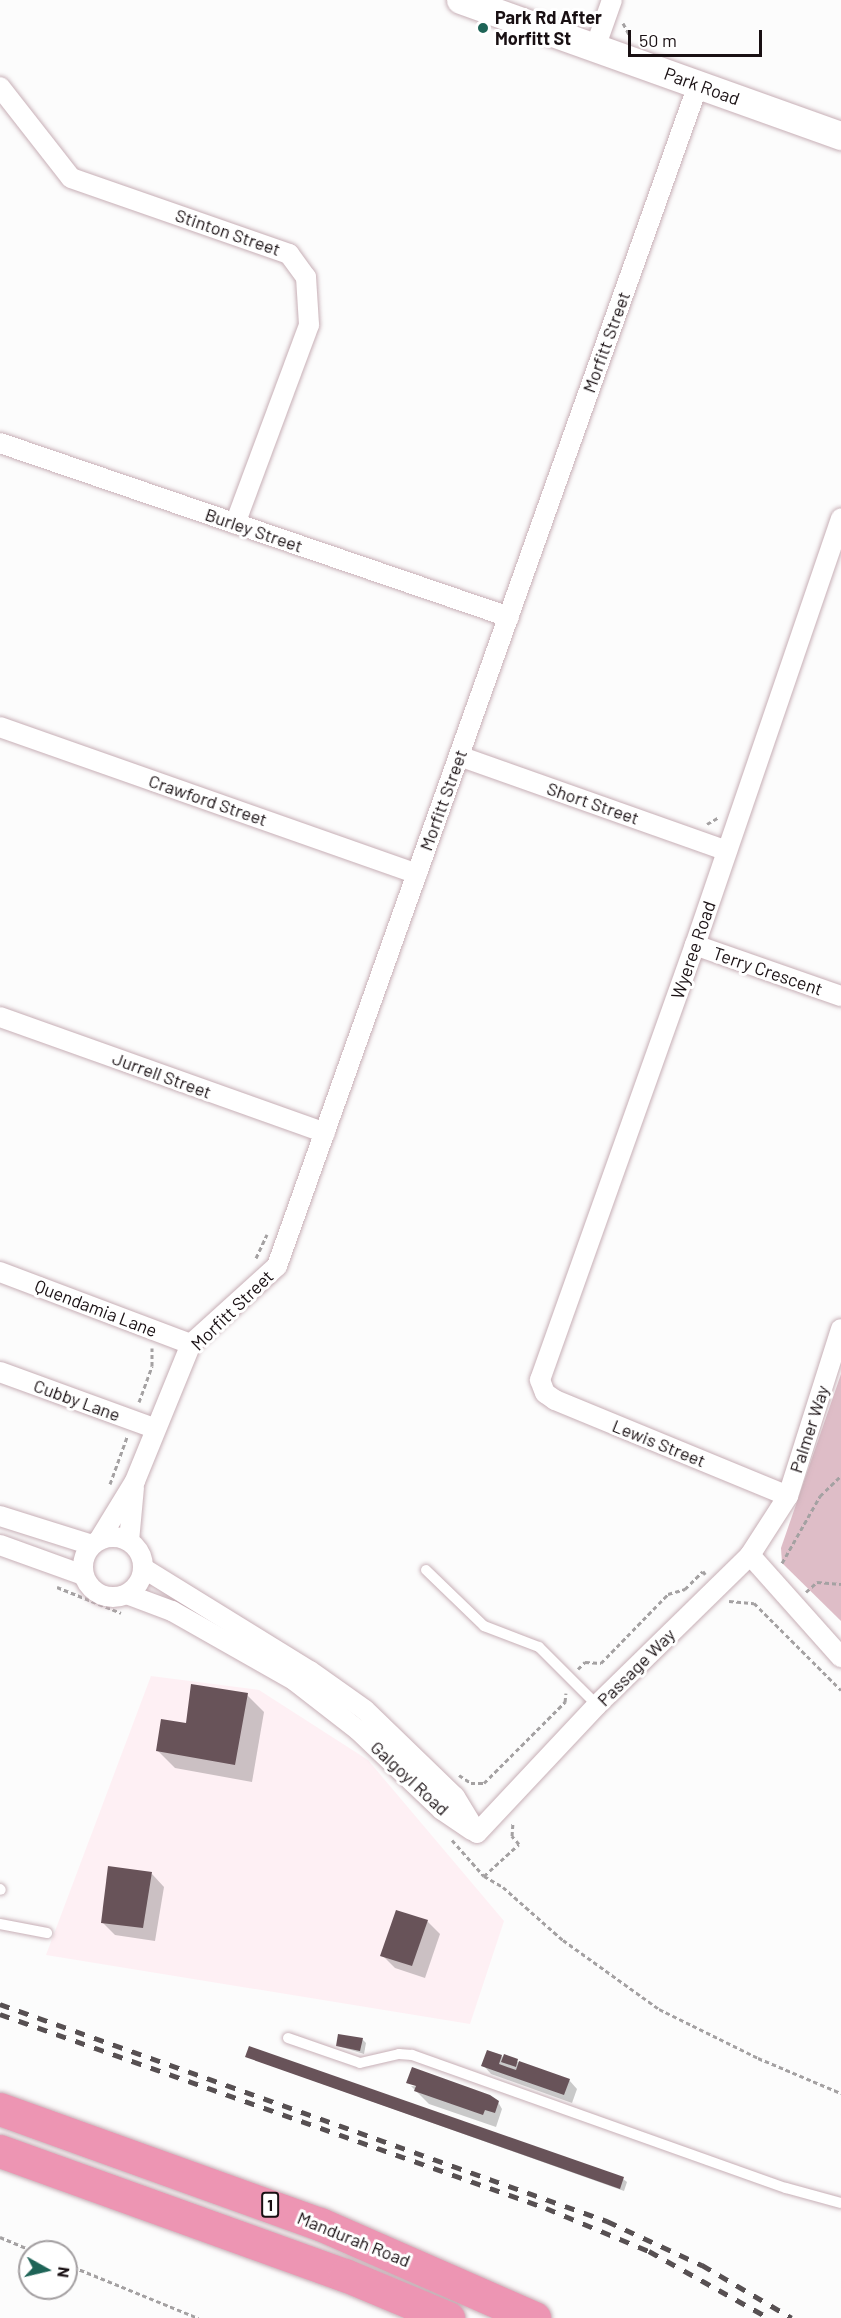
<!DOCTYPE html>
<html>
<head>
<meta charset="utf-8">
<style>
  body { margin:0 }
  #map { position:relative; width:841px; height:2318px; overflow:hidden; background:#fcfcfc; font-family:Barlow,sans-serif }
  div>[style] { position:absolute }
  .built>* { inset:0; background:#fef0f4 }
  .green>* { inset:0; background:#debdc7 }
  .shadow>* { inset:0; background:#0003 }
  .building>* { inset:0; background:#685359 }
  .path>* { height:3px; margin-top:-1.5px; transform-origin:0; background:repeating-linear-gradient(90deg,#a4a1a2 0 4.5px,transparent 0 7.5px) }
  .roads { filter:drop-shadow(0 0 2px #c7afb6) drop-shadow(0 0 2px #c7afb6) }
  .lane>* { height:10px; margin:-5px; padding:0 5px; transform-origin:5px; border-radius:5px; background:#fff }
  .street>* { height:20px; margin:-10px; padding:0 10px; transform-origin:10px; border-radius:10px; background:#fff }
  .street>.ring { margin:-10px; padding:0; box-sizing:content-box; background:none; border:20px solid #fff; border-radius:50% }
  .secondary>* { height:28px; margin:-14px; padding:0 14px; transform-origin:14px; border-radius:14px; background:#fff }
  .highway>* { height:33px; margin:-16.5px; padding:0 16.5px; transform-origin:16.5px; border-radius:16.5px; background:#ed95b3 }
  .rail>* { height:4.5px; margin-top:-2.25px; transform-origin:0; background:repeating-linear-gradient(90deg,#575052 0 10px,transparent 0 20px) }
  .dots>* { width:16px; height:16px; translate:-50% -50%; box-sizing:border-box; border:3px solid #fff; border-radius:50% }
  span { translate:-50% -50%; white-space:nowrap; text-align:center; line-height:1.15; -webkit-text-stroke:6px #fff; paint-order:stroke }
  .shield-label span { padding:2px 4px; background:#fff; border:2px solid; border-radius:4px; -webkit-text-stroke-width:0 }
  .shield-label { font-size:16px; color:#191013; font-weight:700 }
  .poi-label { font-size:18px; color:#191013; font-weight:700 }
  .left { translate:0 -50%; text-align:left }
  .street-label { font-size:18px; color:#191013 }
  .north { position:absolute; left:18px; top:2240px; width:60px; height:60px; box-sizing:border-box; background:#fff; border:2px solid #a39fa1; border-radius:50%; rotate:98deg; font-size:16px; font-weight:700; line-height:24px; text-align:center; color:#191013 }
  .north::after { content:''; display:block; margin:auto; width:21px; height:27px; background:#1e6457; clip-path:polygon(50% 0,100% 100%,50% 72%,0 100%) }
  .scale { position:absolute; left:628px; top:30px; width:134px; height:27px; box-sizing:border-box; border:3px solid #191013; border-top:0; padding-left:8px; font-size:18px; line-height:21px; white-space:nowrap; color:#191013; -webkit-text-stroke:4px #fff; paint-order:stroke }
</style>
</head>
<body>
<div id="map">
  <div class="built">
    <div style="clip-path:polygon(151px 1676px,259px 1690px,368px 1760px,504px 1921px,470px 2024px,46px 1955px)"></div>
  </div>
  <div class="green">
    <div style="clip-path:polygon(841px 1374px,841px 1621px,782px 1563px,781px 1548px)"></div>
  </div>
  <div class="shadow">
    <div style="clip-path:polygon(247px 1695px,264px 1712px,252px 1782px,175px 1768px,158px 1751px,187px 1724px)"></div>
    <div style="clip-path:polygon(152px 1874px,164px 1887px,155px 1941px,115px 1935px,102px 1922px)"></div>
    <div style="clip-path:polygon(427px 1921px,440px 1934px,425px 1978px,395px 1968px,382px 1955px)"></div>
    <div style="clip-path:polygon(362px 2039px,366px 2043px,364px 2054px,338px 2046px)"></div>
    <div style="clip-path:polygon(501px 2056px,569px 2080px,577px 2089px,572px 2103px,491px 2074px,483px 2065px)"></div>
    <div style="clip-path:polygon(247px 2057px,623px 2179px,627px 2182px,624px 2191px)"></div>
    <div style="clip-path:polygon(413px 2069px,498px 2102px,502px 2109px,496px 2127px,429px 2104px,411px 2086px,423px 2087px,408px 2082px)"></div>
  </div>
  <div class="building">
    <div style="clip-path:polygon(191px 1684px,248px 1693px,235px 1765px,156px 1751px,161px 1719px,186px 1723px)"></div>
    <div style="clip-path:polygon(108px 1866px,152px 1872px,143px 1928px,101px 1923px)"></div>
    <div style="clip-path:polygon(396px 1910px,428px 1920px,412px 1966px,380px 1956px)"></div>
    <div style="clip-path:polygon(338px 2034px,363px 2038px,360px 2051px,336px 2046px)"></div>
    <div style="clip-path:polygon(249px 2046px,624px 2177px,620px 2189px,245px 2057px)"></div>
    <div style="clip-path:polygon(487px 2050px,502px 2055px,499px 2064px,516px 2070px,519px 2061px,570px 2079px,564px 2095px,481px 2066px)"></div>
    <div style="clip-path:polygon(504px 2054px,518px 2059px,516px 2067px,501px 2062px)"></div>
    <div style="clip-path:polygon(412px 2067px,490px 2095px,499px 2101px,495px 2113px,485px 2110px,483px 2115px,414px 2091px,416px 2086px,406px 2083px)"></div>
  </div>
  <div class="path">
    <div style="left:575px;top:17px;width:14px;rotate:-25deg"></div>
    <div style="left:623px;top:23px;width:15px;rotate:62deg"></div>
    <div style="left:707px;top:824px;width:14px;rotate:-30deg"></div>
    <div style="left:256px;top:1258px;width:26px;rotate:-65deg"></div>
    <div style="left:139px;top:1402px;width:38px;rotate:-70deg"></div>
    <div style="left:152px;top:1366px;width:18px;rotate:-90deg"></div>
    <div style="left:110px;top:1484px;width:50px;rotate:-70.1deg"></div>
    <div style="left:782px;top:1563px;width:77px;rotate:-60.4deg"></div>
    <div style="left:820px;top:1496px;width:29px;rotate:-44deg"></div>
    <div style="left:57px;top:1587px;width:69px;rotate:22.1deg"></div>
    <div style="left:806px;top:1592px;width:15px;rotate:-42deg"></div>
    <div style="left:817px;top:1582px;width:24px;rotate:5deg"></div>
    <div style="left:729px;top:1601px;width:25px;rotate:5deg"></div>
    <div style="left:754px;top:1603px;width:123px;rotate:45deg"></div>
    <div style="left:578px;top:1669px;width:10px;rotate:-45deg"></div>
    <div style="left:585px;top:1662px;width:16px;rotate:4deg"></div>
    <div style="left:601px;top:1663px;width:96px;rotate:-45.8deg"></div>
    <div style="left:668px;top:1594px;width:18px;rotate:-16deg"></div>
    <div style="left:685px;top:1589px;width:25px;rotate:-45deg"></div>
    <div style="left:703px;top:1571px;width:4px;rotate:56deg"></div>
    <div style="left:459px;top:1775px;width:14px;rotate:34deg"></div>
    <div style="left:471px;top:1783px;width:13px"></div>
    <div style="left:484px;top:1783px;width:115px;rotate:-45deg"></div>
    <div style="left:565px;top:1702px;width:9px;rotate:-84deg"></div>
    <div style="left:452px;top:1840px;width:48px;rotate:48.4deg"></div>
    <div style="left:484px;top:1876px;width:47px;rotate:-42.4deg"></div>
    <div style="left:519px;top:1844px;width:11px;rotate:-131deg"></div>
    <div style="left:512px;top:1836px;width:14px;rotate:-86deg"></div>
    <div style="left:484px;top:1876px;width:22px;rotate:30deg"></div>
    <div style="left:503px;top:1887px;width:80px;rotate:41.5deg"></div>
    <div style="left:563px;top:1940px;width:118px;rotate:35.7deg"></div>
    <div style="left:659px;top:2009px;width:110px;rotate:26.3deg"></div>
    <div style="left:758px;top:2058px;width:90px;rotate:22.9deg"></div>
    <div style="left:0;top:2237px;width:39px;rotate:23deg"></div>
    <div style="left:66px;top:2264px;width:143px;rotate:22.2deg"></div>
  </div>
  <div class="roads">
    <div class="lane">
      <div style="left:426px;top:1570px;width:81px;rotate:44deg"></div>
      <div style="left:484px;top:1626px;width:59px;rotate:20.9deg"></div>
      <div style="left:539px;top:1647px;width:82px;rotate:45deg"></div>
      <div style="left:0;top:1889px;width:1px;rotate:45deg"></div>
      <div style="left:0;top:1924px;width:48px;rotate:10.8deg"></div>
      <div style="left:288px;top:2038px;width:76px;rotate:19.1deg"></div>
      <div style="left:360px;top:2063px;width:40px;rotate:-13deg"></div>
      <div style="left:399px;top:2054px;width:13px;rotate:4deg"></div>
      <div style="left:412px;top:2055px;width:397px;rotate:19.6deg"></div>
      <div style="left:786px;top:2188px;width:57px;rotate:15.3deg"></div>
    </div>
    <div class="street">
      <div style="left:595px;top:48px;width:51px;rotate:-70.5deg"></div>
      <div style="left:0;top:87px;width:115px;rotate:52deg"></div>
      <div style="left:71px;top:178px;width:231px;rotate:19.2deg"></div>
      <div style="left:289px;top:254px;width:29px;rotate:54deg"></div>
      <div style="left:306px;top:277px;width:48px;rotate:86.4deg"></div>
      <div style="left:309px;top:325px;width:212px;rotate:110.4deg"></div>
      <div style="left:0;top:443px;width:538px;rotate:18.87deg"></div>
      <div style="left:0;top:727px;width:442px;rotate:19.4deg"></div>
      <div style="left:459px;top:756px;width:284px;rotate:19.5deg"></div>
      <div style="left:695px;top:945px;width:155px;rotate:19.3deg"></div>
      <div style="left:0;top:1017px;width:345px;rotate:19.6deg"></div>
      <div style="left:0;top:1272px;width:204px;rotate:20.7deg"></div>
      <div style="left:0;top:1372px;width:164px;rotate:20deg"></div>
      <div style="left:788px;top:1496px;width:252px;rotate:-157.6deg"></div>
      <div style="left:555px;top:1400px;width:12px;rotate:-145deg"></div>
      <div style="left:545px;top:1393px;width:14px;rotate:-111deg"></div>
      <div style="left:540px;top:1380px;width:462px;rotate:-70.4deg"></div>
      <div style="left:695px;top:945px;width:451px;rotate:-71.1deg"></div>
      <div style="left:0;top:1516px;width:96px;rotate:17.5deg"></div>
      <div class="ring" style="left:83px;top:1537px;width:40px;height:40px"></div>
      <div style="left:99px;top:1540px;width:69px;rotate:-58.6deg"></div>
      <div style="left:135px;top:1481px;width:148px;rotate:-67.8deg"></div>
      <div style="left:191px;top:1344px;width:116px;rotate:-42.2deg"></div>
      <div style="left:277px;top:1266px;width:1254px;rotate:-70.38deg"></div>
      <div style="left:129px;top:1541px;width:54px;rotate:-84.7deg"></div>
      <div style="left:0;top:1545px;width:88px;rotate:19.9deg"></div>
      <div style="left:750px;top:1555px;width:137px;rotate:48.3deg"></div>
      <div style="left:143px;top:1568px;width:196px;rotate:31.7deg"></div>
      <div style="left:310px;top:1671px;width:67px;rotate:35.3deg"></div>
      <div style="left:365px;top:1710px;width:125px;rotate:44deg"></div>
      <div style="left:455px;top:1797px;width:42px;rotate:58.6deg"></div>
      <div style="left:129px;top:1595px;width:46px;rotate:20.4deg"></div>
      <div style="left:172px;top:1611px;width:142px;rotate:29.6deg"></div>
      <div style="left:295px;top:1681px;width:80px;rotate:37.9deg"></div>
      <div style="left:358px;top:1730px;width:116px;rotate:43.6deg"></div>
      <div style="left:442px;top:1810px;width:36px;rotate:34deg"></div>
      <div style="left:477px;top:1833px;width:175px;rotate:-46.8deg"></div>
      <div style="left:597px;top:1705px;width:214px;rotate:-44.4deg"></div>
      <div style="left:750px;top:1555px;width:70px;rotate:-57.2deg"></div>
      <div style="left:788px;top:1496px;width:175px;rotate:-72.4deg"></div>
    </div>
    <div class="secondary">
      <div style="left:461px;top:0;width:404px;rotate:19.7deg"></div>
    </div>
    <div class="highway">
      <div style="left:0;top:2109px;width:340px;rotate:19.8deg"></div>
      <div style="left:320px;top:2224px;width:234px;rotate:23.7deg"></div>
      <div style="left:0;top:2151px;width:367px;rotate:19.8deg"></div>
      <div style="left:345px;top:2275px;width:112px;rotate:22.7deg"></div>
    </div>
  </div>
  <div class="rail">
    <div style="left:0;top:2004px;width:645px;rotate:19.67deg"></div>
    <div style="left:607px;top:2221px;width:105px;rotate:24.9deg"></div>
    <div style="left:702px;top:2265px;width:104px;rotate:30.5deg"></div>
    <div style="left:0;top:2014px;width:579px;rotate:19.56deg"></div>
    <div style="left:546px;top:2208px;width:112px;rotate:22.7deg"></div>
    <div style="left:649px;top:2251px;width:137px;rotate:29.2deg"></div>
  </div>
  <div class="dots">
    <div style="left:483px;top:28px;background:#1e6457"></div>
  </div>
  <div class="shield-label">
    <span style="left:270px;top:2205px">1</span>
  </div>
  <div class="poi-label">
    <span class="left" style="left:495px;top:28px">Park Rd After<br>Morfitt St</span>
  </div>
  <div class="street-label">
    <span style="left:702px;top:86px;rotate:20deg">Park Road</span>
    <span style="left:228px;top:232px;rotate:19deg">Stinton Street</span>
    <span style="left:606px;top:342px;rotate:-70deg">Morfitt Street</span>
    <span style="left:254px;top:530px;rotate:19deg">Burley Street</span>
    <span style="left:208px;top:800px;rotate:19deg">Crawford Street</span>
    <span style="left:443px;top:800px;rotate:-70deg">Morfitt Street</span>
    <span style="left:593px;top:803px;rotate:19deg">Short Street</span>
    <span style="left:693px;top:950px;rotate:-71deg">Wyeree Road</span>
    <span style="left:768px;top:971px;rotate:19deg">Terry Crescent</span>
    <span style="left:162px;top:1075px;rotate:20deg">Jurrell Street</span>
    <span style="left:96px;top:1308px;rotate:21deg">Quendamia Lane</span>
    <span style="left:232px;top:1310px;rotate:-44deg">Morfitt Street</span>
    <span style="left:77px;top:1400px;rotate:20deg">Cubby Lane</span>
    <span style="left:809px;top:1429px;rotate:-72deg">Palmer Way</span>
    <span style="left:659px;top:1443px;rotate:22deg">Lewis Street</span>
    <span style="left:636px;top:1667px;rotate:-45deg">Passage Way</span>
    <span style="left:410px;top:1778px;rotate:43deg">Galgoyl Road</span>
    <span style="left:354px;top:2239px;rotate:22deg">Mandurah Road</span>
  </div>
  <div class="north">N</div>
  <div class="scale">50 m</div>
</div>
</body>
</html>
